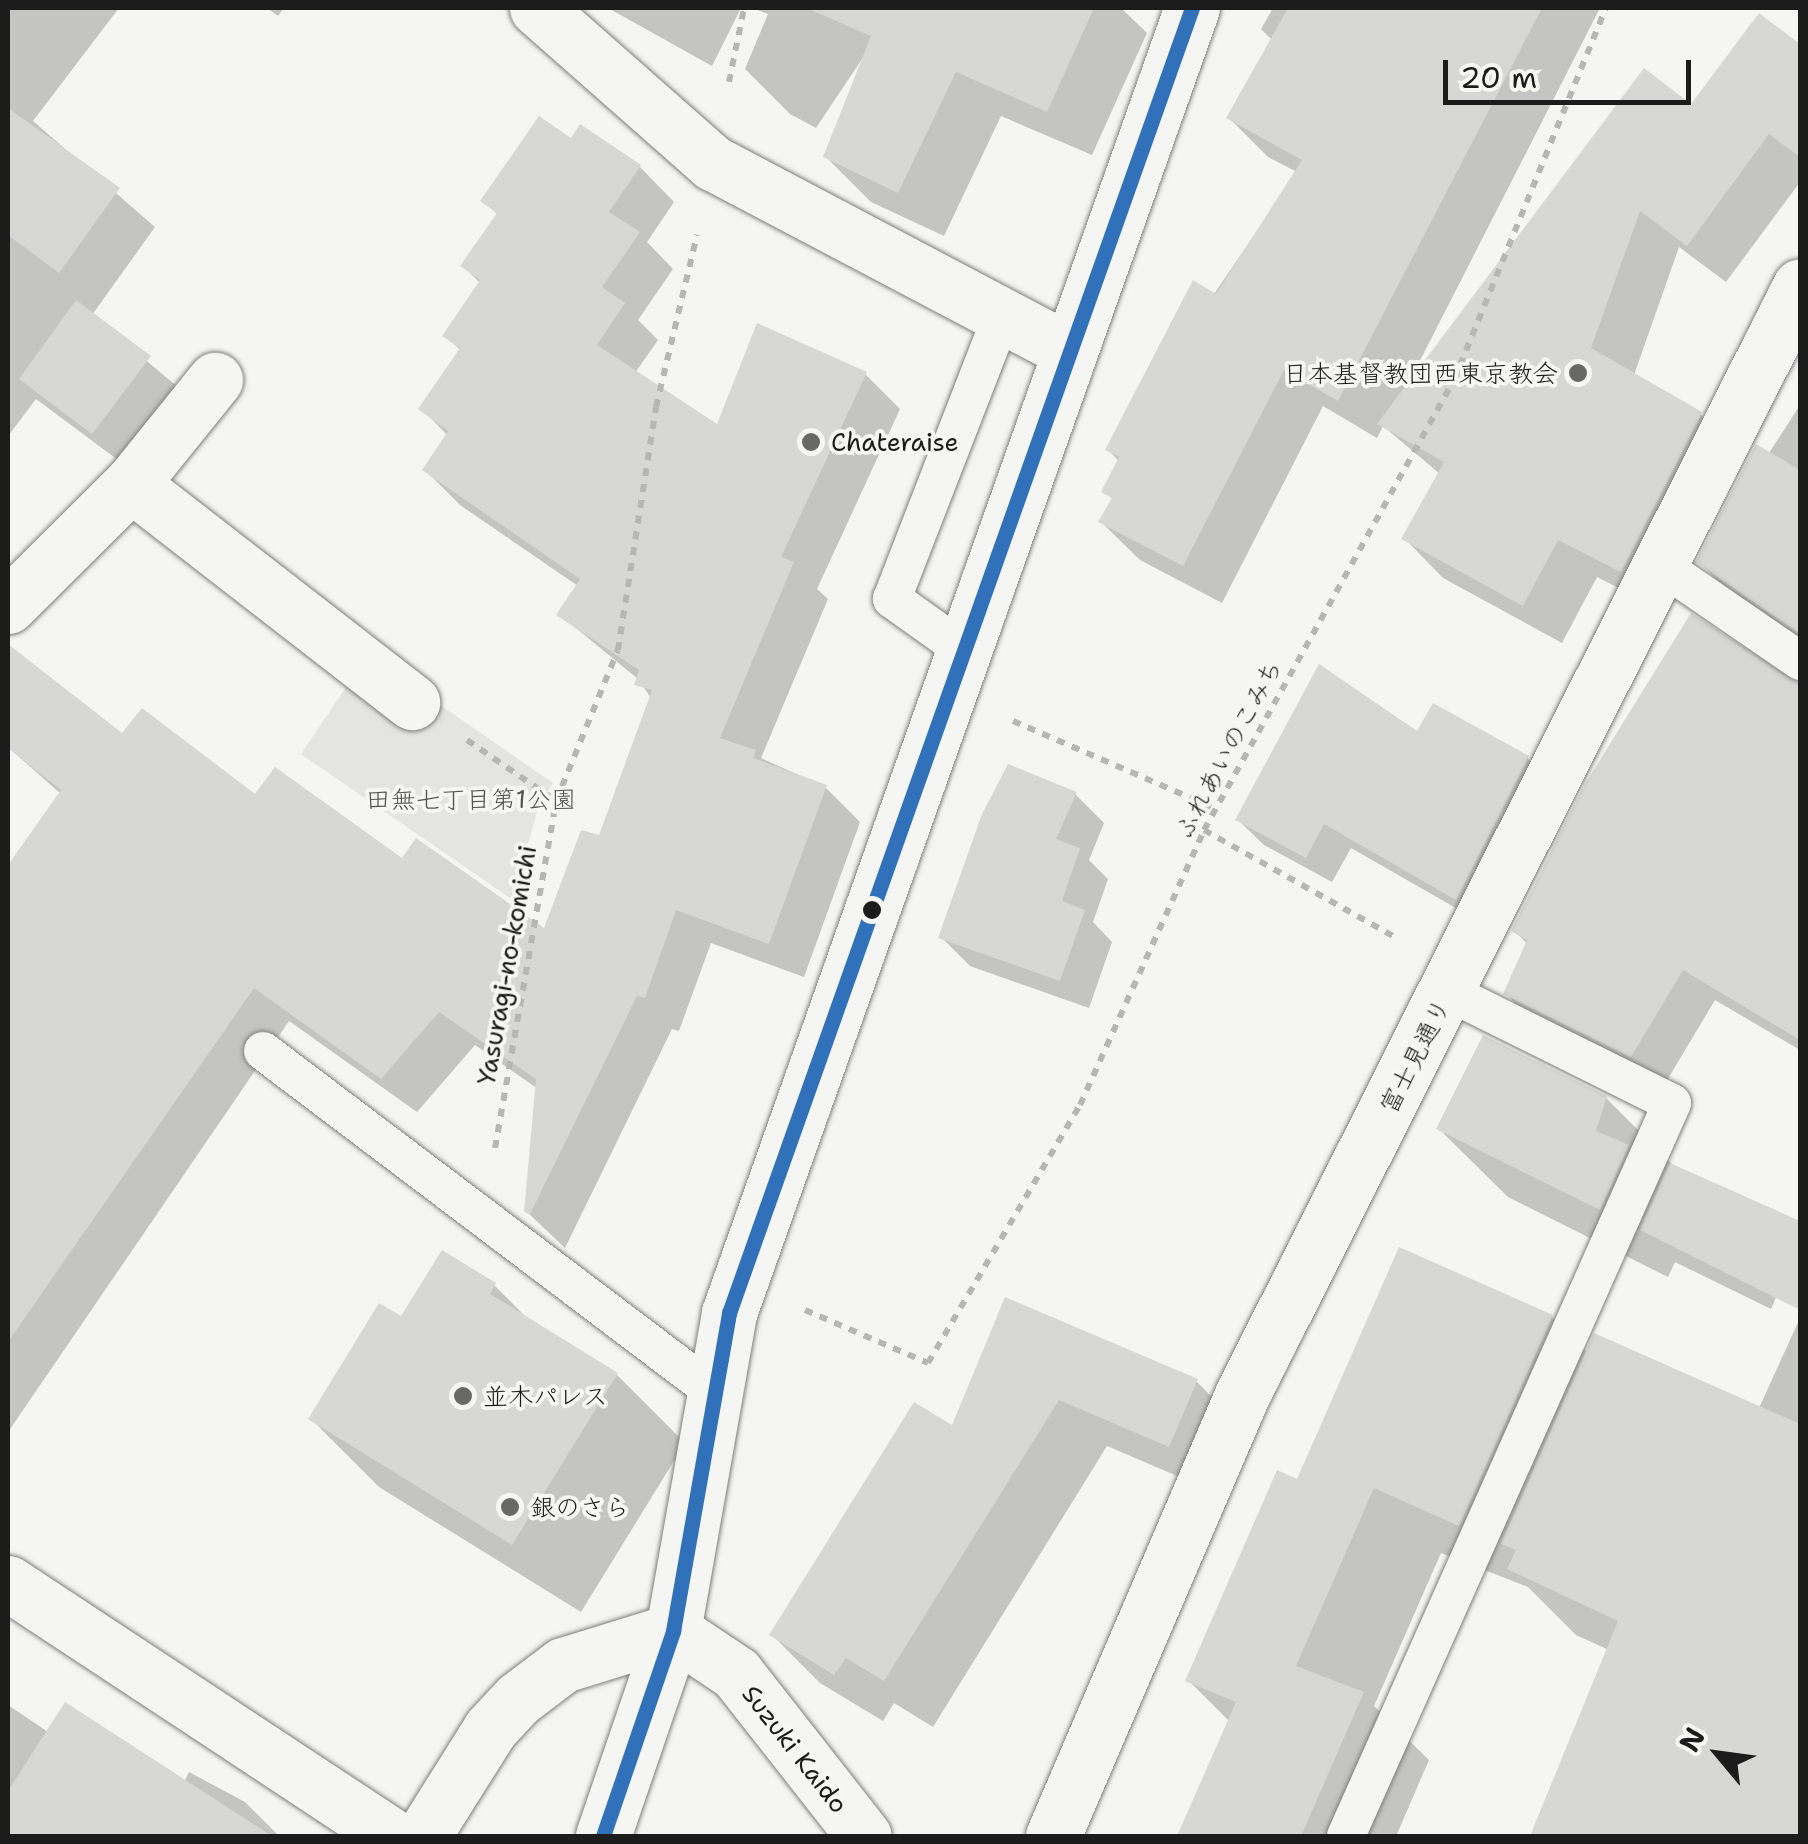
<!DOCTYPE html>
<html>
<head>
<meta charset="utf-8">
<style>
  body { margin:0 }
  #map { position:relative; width:1808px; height:1844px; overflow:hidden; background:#f5f5f3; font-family:"Shantell Sans","Klee One",sans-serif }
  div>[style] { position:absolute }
  .green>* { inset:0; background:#e4e4e1 }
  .shadow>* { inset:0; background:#0003 }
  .building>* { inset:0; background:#d7d7d6 }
  .path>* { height:6px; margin-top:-3px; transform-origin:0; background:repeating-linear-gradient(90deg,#b6b6b5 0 8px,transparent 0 16px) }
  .roads { filter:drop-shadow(0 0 2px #7e7e7d) drop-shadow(0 0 2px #7e7e7d) }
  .service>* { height:38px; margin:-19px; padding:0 19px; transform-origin:19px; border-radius:19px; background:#f5f5f3 }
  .minor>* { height:55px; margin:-27.5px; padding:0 27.5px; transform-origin:27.5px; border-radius:27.5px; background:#f5f5f3 }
  .tertiary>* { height:55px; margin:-27.5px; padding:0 27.5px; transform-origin:27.5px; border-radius:27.5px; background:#f5f5f3 }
  .secondary>* { height:55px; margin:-27.5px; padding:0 27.5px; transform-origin:27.5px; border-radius:27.5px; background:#f5f5f3 }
  .primary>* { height:55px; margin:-27.5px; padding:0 27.5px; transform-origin:27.5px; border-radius:27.5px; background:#f5f5f3 }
  .bus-1>* { height:15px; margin:-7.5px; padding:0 7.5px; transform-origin:7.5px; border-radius:7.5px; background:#3071b9 }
  .dots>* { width:28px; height:28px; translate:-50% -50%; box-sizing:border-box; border:5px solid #f6f6f2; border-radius:50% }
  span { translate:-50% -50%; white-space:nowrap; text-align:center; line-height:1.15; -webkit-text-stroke:8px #f6f6f2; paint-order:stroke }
  .poi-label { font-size:25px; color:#1c1c1c }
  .right { translate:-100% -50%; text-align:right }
  .left { translate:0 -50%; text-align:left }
  .street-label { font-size:25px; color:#1c1c1c }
  .park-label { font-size:25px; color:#545453 }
  .frame { position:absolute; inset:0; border:10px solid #1c1c1c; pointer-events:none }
  .north { position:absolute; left:1668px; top:1704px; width:100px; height:100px; -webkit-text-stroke:8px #f6f6f2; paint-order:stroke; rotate:299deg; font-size:28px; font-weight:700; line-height:40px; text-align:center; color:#1c1c1c }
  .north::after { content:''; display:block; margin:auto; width:35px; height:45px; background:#1c1c1c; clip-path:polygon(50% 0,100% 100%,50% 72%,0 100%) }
  .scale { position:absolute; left:1443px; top:60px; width:248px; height:45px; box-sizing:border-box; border:5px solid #1c1c1c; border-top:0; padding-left:12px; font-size:30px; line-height:35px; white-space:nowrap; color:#1c1c1c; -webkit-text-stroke:8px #f6f6f2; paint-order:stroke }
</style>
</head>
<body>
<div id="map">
  <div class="green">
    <div style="clip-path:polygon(351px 680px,420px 691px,553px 783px,539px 804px,513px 900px,301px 754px)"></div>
  </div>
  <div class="shadow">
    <div style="clip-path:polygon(8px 8px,119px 8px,33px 121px,155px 227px,92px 315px,186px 394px,130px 469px,36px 399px,8px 436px)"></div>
    <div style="clip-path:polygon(267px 8px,284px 8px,278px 16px)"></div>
    <div style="clip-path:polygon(608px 8px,741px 8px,712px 66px)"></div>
    <div style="clip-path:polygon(752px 8px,1121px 8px,1147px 33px,1092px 155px,1001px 116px,944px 236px,871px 202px,826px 157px,864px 56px,816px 128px,790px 114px,745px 69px,768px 14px)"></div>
    <div style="clip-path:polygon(1273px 8px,1600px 8px,1405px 390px,1692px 107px,1760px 16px,1800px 47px,1800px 182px,1726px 282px,1679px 247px,1634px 375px,1700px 414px,1739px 453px,1660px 609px,1597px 577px,1562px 643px,1443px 578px,1405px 539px,1440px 474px,1383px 426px,1377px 438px,1323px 406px,1222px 603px,1140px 560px,1101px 522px,1113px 500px,1104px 491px,1119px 461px,1108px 450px,1297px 172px,1268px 157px,1229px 118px,1272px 40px,1261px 29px)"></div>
    <div style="clip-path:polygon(581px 127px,640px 167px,674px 202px,647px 242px,673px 269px,638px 320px,658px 340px,635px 373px,718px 428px,865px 374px,900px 409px,817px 589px,828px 599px,761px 758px,825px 787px,860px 822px,804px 977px,711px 943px,679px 1031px,672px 1029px,565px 1248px,526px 1211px,538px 1089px,475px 1045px,417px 1112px,289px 1021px,8px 1432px,8px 869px,61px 794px,8px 747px,8px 704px,37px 670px,122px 736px,545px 932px,601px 838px,651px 698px,638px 679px,560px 615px,578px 586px,460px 505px,425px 470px,448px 436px,422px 409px,461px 351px,445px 335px,481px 284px,463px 266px,499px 216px,484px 201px,571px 141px)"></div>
    <div style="clip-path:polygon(1800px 405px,1800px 641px,1730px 593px,1699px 562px)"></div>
    <div style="clip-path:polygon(1787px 682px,1800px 683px,1800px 1050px,1715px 1000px,1663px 1087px,1537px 1025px,1506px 994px,1528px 945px,1514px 930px)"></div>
    <div style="clip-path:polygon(1418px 735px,1527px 758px,1553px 783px,1482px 923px,1351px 848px,1332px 882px,1264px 845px,1238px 820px)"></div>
    <div style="clip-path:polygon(1075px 794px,1104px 823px,1089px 860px,1108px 879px,1093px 922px,1112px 942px,1089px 1008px,970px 966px,941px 937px)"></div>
    <div style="clip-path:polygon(1606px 1098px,1674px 1166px,1769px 1209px,1800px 1241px,1771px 1309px,1675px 1262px,1668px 1277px,1508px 1197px,1439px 1129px)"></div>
    <div style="clip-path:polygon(494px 1285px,532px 1323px,617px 1375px,685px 1443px,581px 1612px,379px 1487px,311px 1419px,402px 1320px)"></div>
    <div style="clip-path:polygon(1006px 1301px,1196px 1381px,1244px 1429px,1217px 1493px,1107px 1446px,933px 1727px,894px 1703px,883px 1721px,820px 1683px,772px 1635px,953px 1429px)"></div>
    <div style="clip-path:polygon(1552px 1317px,1588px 1353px,1759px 1408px,1800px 1318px,1800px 1836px,1533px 1836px,1609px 1650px,1576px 1635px,1528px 1587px,1441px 1553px,1374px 1706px,1429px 1760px,1397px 1834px,1404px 1836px,1180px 1836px,1230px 1722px,1188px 1680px,1298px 1482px)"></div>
    <div style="clip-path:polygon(8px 1705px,48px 1732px,184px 1782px,189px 1772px,245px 1802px,279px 1836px,8px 1836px)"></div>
  </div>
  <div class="building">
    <div style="clip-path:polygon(806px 8px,1094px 8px,1047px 112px,956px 72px,898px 193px,823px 157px,871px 36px)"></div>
    <div style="clip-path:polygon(1288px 8px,1542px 8px,1338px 401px,1284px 370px,1183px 566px,1098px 522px,1112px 498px,1101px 492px,1119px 457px,1105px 450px,1193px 280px,1216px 294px,1302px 160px,1226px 118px)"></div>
    <div style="clip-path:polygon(1759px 13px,1800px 44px,1800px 157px,1769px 134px,1687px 246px,1640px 211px,1591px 348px,1702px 412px,1621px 572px,1558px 540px,1523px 606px,1401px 539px,1444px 462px,1377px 424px,1644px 68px,1691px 104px)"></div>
    <div style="clip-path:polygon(8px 108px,120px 188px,59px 273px,8px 235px)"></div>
    <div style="clip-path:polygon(539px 116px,571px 138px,580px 124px,641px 165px,609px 212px,640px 232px,602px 287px,625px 303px,597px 345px,717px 424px,757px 323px,867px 372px,781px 557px,794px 562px,720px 738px,756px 750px,753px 758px,827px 785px,769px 944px,676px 910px,645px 998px,637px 996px,530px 1214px,524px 1212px,536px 1079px,439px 1012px,381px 1079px,254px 988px,8px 1342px,8px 865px,61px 790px,8px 748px,8px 644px,122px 733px,142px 708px,255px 794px,275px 767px,402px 858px,416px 838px,544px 928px,581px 830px,599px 835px,652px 690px,634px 685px,639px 670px,556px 615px,580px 579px,422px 470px,448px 431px,418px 409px,460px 348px,442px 336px,480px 280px,460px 266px,497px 213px,480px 201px)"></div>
    <div style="clip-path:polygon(76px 300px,151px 356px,92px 434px,19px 379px)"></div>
    <div style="clip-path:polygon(1756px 444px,1800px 470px,1800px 634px,1696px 562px)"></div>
    <div style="clip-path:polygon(1691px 613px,1800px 683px,1800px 1040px,1683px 970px,1631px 1057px,1503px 994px,1527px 940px,1511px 931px,1585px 784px)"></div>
    <div style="clip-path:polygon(1319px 664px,1417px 731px,1433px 703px,1529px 756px,1456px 900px,1324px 824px,1306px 858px,1235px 820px)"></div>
    <div style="clip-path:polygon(1008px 764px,1077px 792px,1056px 839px,1080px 848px,1062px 901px,1085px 910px,1060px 981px,938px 938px,982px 814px)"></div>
    <div style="clip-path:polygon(1483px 1035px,1607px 1096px,1596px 1131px,1629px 1145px,1600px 1210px,1436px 1129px)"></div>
    <div style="clip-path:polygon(1670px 1163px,1800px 1221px,1800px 1310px,1640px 1230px)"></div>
    <div style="clip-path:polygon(1399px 1247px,1553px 1315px,1459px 1526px,1374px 1488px,1296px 1666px,1364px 1692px,1301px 1836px,1177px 1836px,1236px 1702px,1185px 1681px,1277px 1470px,1297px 1479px)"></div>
    <div style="clip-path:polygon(442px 1250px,496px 1283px,490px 1294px,618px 1373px,512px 1545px,308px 1419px,379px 1303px,401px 1316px)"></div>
    <div style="clip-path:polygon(1005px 1297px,1198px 1379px,1169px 1447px,1059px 1400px,884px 1681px,846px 1658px,834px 1675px,769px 1635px,914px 1402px,952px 1425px)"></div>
    <div style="clip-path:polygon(1594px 1333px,1800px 1424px,1800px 1836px,1530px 1836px,1618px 1621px,1507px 1569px,1516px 1550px,1501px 1544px)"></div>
    <div style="clip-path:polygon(65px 1702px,272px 1836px,8px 1836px,8px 1791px)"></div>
  </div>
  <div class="path">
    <div style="left:729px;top:82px;width:76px;rotate:-78.5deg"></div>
    <div style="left:1013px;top:721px;width:221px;rotate:23.4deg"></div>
    <div style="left:467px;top:740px;width:108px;rotate:34.4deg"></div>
    <div style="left:1204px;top:830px;width:219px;rotate:29.3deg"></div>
    <div style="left:495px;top:1148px;width:352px;rotate:-80deg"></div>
    <div style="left:556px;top:801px;width:163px;rotate:-67.7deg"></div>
    <div style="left:618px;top:650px;width:246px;rotate:-81.1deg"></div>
    <div style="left:656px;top:407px;width:177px;rotate:-76.6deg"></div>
    <div style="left:805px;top:1310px;width:134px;rotate:23.3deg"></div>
    <div style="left:928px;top:1363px;width:299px;rotate:-59.5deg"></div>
    <div style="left:1080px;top:1105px;width:302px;rotate:-65.7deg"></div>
    <div style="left:1204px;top:830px;width:515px;rotate:-60.95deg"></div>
    <div style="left:1454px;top:380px;width:402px;rotate:-67.8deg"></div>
  </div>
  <div class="roads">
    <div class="service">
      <div style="left:1662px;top:566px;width:168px;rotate:34.5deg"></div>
      <div style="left:965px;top:651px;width:90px;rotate:-144.5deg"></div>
      <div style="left:892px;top:599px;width:301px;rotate:-68.8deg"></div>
      <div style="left:263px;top:1051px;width:565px;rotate:37.09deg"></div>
      <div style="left:1346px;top:1836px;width:802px;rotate:-66.02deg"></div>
      <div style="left:1672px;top:1103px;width:250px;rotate:-153.6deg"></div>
    </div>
    <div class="minor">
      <div style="left:537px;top:8px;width:235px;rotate:41.4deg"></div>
      <div style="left:713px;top:163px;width:403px;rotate:27.8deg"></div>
      <div style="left:131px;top:484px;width:356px;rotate:37.8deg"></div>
      <div style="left:8px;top:606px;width:173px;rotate:-44.8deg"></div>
      <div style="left:131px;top:484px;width:134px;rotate:-51.1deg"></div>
      <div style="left:8px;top:1583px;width:459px;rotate:33.4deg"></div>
      <div style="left:1053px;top:1836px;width:480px;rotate:-66.8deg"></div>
      <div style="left:1242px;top:1395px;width:1241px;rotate:-63.29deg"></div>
    </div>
    <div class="tertiary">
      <div style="left:423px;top:1836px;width:126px;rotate:-57.9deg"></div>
      <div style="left:490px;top:1729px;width:41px;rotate:-47deg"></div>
      <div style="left:518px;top:1699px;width:56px;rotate:-37.1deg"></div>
      <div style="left:563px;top:1665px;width:115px;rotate:-17.2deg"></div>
    </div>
    <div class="secondary">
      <div style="left:673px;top:1631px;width:76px;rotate:33.7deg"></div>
      <div style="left:736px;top:1673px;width:207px;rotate:51.9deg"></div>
    </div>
    <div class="primary">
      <div style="left:603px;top:1836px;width:217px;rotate:-71.1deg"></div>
      <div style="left:673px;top:1631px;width:323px;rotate:-80deg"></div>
      <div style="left:729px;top:1313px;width:1385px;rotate:-70.47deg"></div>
    </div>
  </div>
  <div class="bus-1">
    <div style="left:603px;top:1836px;width:217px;rotate:-71.1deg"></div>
    <div style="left:673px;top:1631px;width:323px;rotate:-80deg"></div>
    <div style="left:729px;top:1313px;width:1385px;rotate:-70.47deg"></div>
  </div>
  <div class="dots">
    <div style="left:1578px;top:373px;background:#686867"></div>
    <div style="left:811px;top:442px;background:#686867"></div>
    <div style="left:872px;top:910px;background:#1c1c1c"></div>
    <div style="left:463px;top:1396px;background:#686867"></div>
    <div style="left:510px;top:1507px;background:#686867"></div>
  </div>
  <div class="poi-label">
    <span class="right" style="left:1558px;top:373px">日本基督教団西東京教会</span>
    <span class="left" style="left:831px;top:442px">Chateraise</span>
    <span class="left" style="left:483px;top:1396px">並木パレス</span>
    <span class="left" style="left:530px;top:1507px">銀のさら</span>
  </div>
  <div class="street-label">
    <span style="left:1228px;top:749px;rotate:-62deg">ふれあいのこみち</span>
    <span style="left:507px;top:965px;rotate:-80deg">Yasuragi-no-komichi</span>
    <span style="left:1415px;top:1056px;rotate:-63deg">富士見通り</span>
    <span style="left:795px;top:1749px;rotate:52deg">Suzuki Kaido</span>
  </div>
  <div class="park-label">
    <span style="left:471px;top:799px">田無七丁目第1公園</span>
  </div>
  <div class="frame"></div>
  <div class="north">N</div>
  <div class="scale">20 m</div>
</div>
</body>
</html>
